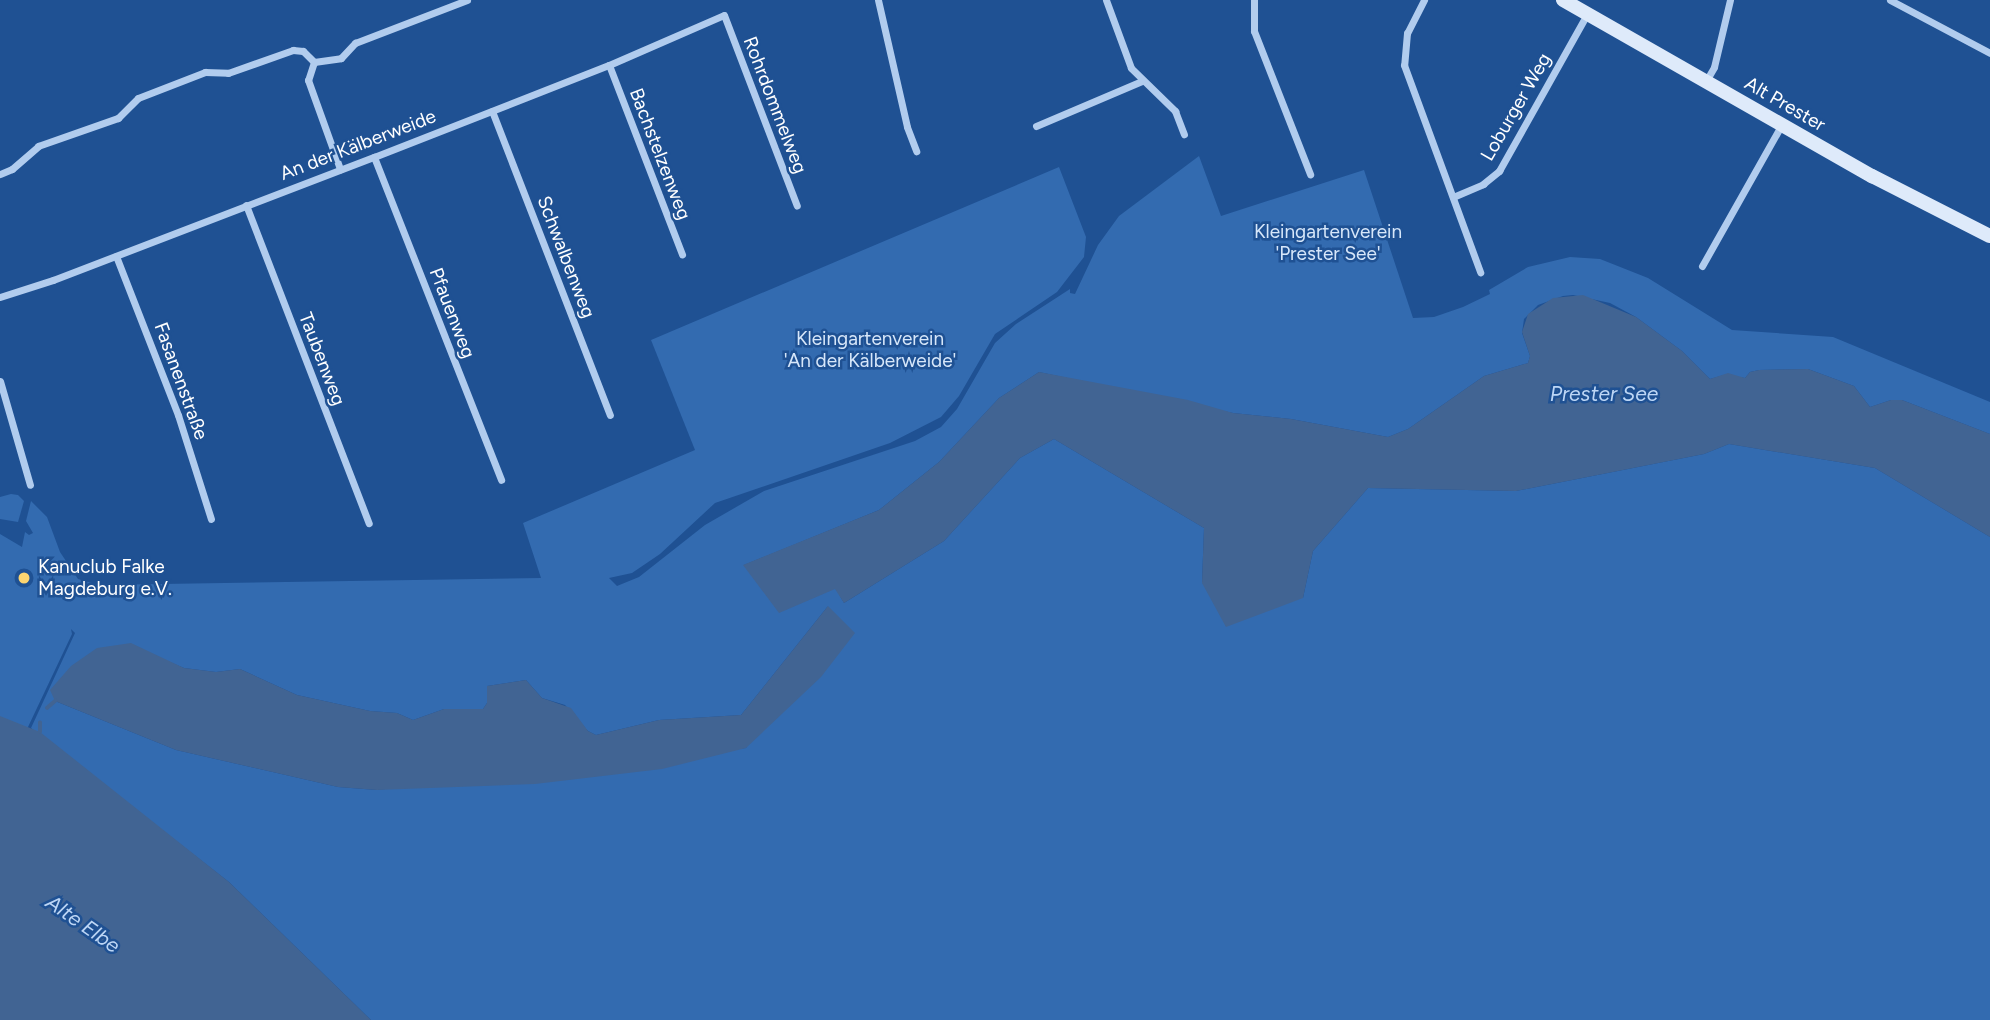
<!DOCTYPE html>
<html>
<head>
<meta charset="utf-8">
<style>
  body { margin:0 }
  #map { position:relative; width:1990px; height:1020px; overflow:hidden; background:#1f5193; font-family:Figtree,sans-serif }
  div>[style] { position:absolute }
  .green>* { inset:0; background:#336bb0 }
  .water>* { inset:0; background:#416493 }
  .stream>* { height:3.5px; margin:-1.75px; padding:0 1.75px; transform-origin:1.75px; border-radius:1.75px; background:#416493 }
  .minor>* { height:7px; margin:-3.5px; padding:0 3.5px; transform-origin:3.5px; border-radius:3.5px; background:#b1ccee }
  .secondary>* { height:14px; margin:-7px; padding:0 7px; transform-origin:7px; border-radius:7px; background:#deeafa }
  .dots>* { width:19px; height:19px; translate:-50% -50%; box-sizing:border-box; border:4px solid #1f5193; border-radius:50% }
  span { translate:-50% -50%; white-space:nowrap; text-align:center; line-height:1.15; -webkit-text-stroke:5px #1f5193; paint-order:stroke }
  .street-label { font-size:19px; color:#fff }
  .park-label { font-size:19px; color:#d7e7fa }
  .poi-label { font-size:19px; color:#fff }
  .left { translate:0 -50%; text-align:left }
  .water-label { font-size:21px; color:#bdd6f5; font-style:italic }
</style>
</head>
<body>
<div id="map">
  <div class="green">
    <div style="clip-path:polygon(evenodd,1199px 156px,1221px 216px,1364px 170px,1413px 318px,1434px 317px,1463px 307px,1490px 294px,1489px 290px,1528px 267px,1570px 257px,1600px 259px,1648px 278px,1732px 330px,1833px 337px,1990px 402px,1990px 434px,1902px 400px,1891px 400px,1870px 407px,1854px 386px,1808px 369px,1759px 370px,1750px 372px,1745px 378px,1724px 375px,1710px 379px,1682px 351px,1636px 317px,1610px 303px,1573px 295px,1563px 296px,1538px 305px,1524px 319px,1522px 333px,1530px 356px,1528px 363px,1484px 376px,1408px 429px,1388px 437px,1291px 419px,1233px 413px,1039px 372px,999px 398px,939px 462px,879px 510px,744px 565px,836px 589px,844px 603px,944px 541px,1020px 458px,1054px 439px,1204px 528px,1202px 583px,1303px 598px,1313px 551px,1368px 488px,1516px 491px,1704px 454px,1729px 444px,1875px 468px,1990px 537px,1990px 1020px,371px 1020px,229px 882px,31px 728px,75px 633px,71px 629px,72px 634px,28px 727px,22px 749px,0 741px,0 534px,22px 547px,25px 532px,29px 535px,33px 533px,26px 521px,31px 501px,47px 517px,60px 552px,78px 579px,99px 585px,541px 578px,523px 523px,695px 450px,651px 340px,1059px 167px,1086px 237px,1084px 257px,1057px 292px,995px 334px,959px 396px,941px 417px,890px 443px,715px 503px,660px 554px,632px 573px,609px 578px,617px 586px,639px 577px,705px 525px,764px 491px,915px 441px,941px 427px,957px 409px,995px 343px,1016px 324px,1070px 289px,1070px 293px,1075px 294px,1098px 245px,1119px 216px,1199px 156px,828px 606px,746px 748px,377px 790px,338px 787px,176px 750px,55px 701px,160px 658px,184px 668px,216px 672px,240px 669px,297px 695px,370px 711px,397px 713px,413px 720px,444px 709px,483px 709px,487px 703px,487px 686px,526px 680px,542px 698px,565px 705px,588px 731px,596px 735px,659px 720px,741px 715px,828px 606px)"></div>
    <div style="clip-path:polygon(11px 494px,18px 495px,24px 501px,18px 522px,0 519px,0 497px)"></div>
  </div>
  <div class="water">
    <div style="clip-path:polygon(1583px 295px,1636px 317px,1682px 351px,1710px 379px,1728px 373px,1745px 378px,1750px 372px,1759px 370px,1808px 369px,1854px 386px,1870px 407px,1891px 400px,1902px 400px,1990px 434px,1990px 537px,1875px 468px,1729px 444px,1704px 454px,1516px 491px,1368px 488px,1313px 551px,1303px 598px,1226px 627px,1202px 583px,1204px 528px,1054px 439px,1020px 458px,944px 541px,844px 603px,835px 589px,779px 613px,743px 565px,879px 510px,939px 462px,999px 398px,1039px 372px,1188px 400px,1233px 413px,1291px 419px,1388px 437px,1408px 429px,1484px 376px,1528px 363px,1530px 356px,1522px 332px,1528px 314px,1553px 298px)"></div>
    <div style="clip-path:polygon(828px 606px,855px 633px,821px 677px,746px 748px,662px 769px,535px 784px,377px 790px,338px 787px,176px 750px,55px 701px,50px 690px,71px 666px,97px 648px,131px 643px,184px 668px,216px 672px,240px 669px,297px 695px,370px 711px,397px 713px,413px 720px,444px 709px,483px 709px,487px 703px,487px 686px,526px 680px,542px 698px,571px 708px,588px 731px,596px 735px,659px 720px,741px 715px)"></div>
    <div style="clip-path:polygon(0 716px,40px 732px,229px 882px,371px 1020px,0 1020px)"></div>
  </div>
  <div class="stream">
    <div style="left:47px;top:708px;width:11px;rotate:-41deg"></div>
    <div style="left:40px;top:732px;width:9px;rotate:-90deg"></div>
  </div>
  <div class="minor">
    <div style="left:878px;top:0;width:130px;rotate:77.1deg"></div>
    <div style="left:907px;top:127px;width:26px;rotate:69deg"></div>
    <div style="left:1106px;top:0;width:72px;rotate:69.8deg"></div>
    <div style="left:1131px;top:68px;width:62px;rotate:44.3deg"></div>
    <div style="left:1175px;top:111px;width:25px;rotate:69deg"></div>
    <div style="left:1254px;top:0;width:31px;rotate:90deg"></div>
    <div style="left:1254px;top:31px;width:154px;rotate:68.6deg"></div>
    <div style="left:1424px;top:0;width:37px;rotate:117deg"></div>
    <div style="left:1407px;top:33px;width:32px;rotate:95deg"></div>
    <div style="left:1404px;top:65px;width:221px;rotate:69.8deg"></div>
    <div style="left:1890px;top:0;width:113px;rotate:27.9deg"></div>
    <div style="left:314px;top:62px;width:19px;rotate:108deg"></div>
    <div style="left:308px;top:80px;width:95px;rotate:70.2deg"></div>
    <div style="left:609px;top:65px;width:203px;rotate:68.9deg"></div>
    <div style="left:1706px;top:81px;width:16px;rotate:-60deg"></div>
    <div style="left:1714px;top:67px;width:69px;rotate:-76.6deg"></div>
    <div style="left:492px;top:111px;width:326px;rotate:68.8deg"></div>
    <div style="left:1036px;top:126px;width:115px;rotate:-23deg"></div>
    <div style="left:374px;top:157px;width:347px;rotate:68.5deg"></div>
    <div style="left:0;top:174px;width:13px;rotate:-23deg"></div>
    <div style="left:12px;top:169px;width:35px;rotate:-41deg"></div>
    <div style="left:38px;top:146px;width:85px;rotate:-19.3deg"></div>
    <div style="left:118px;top:118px;width:28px;rotate:-45deg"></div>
    <div style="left:138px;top:98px;width:72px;rotate:-21.2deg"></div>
    <div style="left:205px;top:72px;width:23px;rotate:2deg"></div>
    <div style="left:228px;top:73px;width:69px;rotate:-19.5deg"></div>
    <div style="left:293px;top:50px;width:10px;rotate:6deg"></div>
    <div style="left:303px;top:51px;width:16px;rotate:45deg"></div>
    <div style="left:314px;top:62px;width:27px;rotate:-8deg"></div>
    <div style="left:341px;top:58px;width:21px;rotate:-47deg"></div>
    <div style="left:355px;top:43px;width:120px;rotate:-21deg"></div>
    <div style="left:1453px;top:197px;width:33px;rotate:-23deg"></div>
    <div style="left:1483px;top:184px;width:21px;rotate:-39deg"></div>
    <div style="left:1499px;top:171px;width:180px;rotate:-60.7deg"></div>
    <div style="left:246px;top:205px;width:341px;rotate:68.9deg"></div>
    <div style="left:116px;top:256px;width:171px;rotate:68.7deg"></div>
    <div style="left:178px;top:415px;width:109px;rotate:72.4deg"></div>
    <div style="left:1702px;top:266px;width:163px;rotate:-60.6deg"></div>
    <div style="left:0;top:297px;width:56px;rotate:-17.8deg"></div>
    <div style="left:53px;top:280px;width:344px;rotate:-21deg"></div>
    <div style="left:374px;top:157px;width:252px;rotate:-21.4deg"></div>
    <div style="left:609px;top:65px;width:125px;rotate:-23.5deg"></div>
    <div style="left:724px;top:15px;width:204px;rotate:69.1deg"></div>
    <div style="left:0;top:381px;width:108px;rotate:73.9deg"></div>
  </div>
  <div class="secondary">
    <div style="left:1563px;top:0;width:356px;rotate:29.7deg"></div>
    <div style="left:1872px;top:176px;width:132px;rotate:27deg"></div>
  </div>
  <div class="dots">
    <div style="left:24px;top:578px;background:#fcd571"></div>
  </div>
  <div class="street-label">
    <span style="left:1785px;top:104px;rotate:30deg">Alt Prester</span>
    <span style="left:775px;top:105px;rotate:69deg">Rohrdommelweg</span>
    <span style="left:1516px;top:107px;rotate:-60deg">Loburger Weg</span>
    <span style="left:358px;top:145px;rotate:-21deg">An der Kälberweide</span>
    <span style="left:660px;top:154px;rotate:69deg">Bachstelzenweg</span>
    <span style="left:566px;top:257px;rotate:69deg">Schwalbenweg</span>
    <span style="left:452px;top:313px;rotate:69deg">Pfauenweg</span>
    <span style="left:322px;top:359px;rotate:69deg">Taubenweg</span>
    <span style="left:181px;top:381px;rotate:70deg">Fasanenstraße</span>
  </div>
  <div class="park-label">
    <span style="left:1328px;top:243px">Kleingartenverein<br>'Prester See'</span>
    <span style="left:870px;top:350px">Kleingartenverein<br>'An der Kälberweide'</span>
  </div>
  <div class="poi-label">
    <span class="left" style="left:38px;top:578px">Kanuclub Falke<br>Magdeburg e.V.</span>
  </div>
  <div class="water-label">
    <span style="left:1604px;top:394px">Prester See</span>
    <span style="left:83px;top:924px;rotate:35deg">Alte Elbe</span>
  </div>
</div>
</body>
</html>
